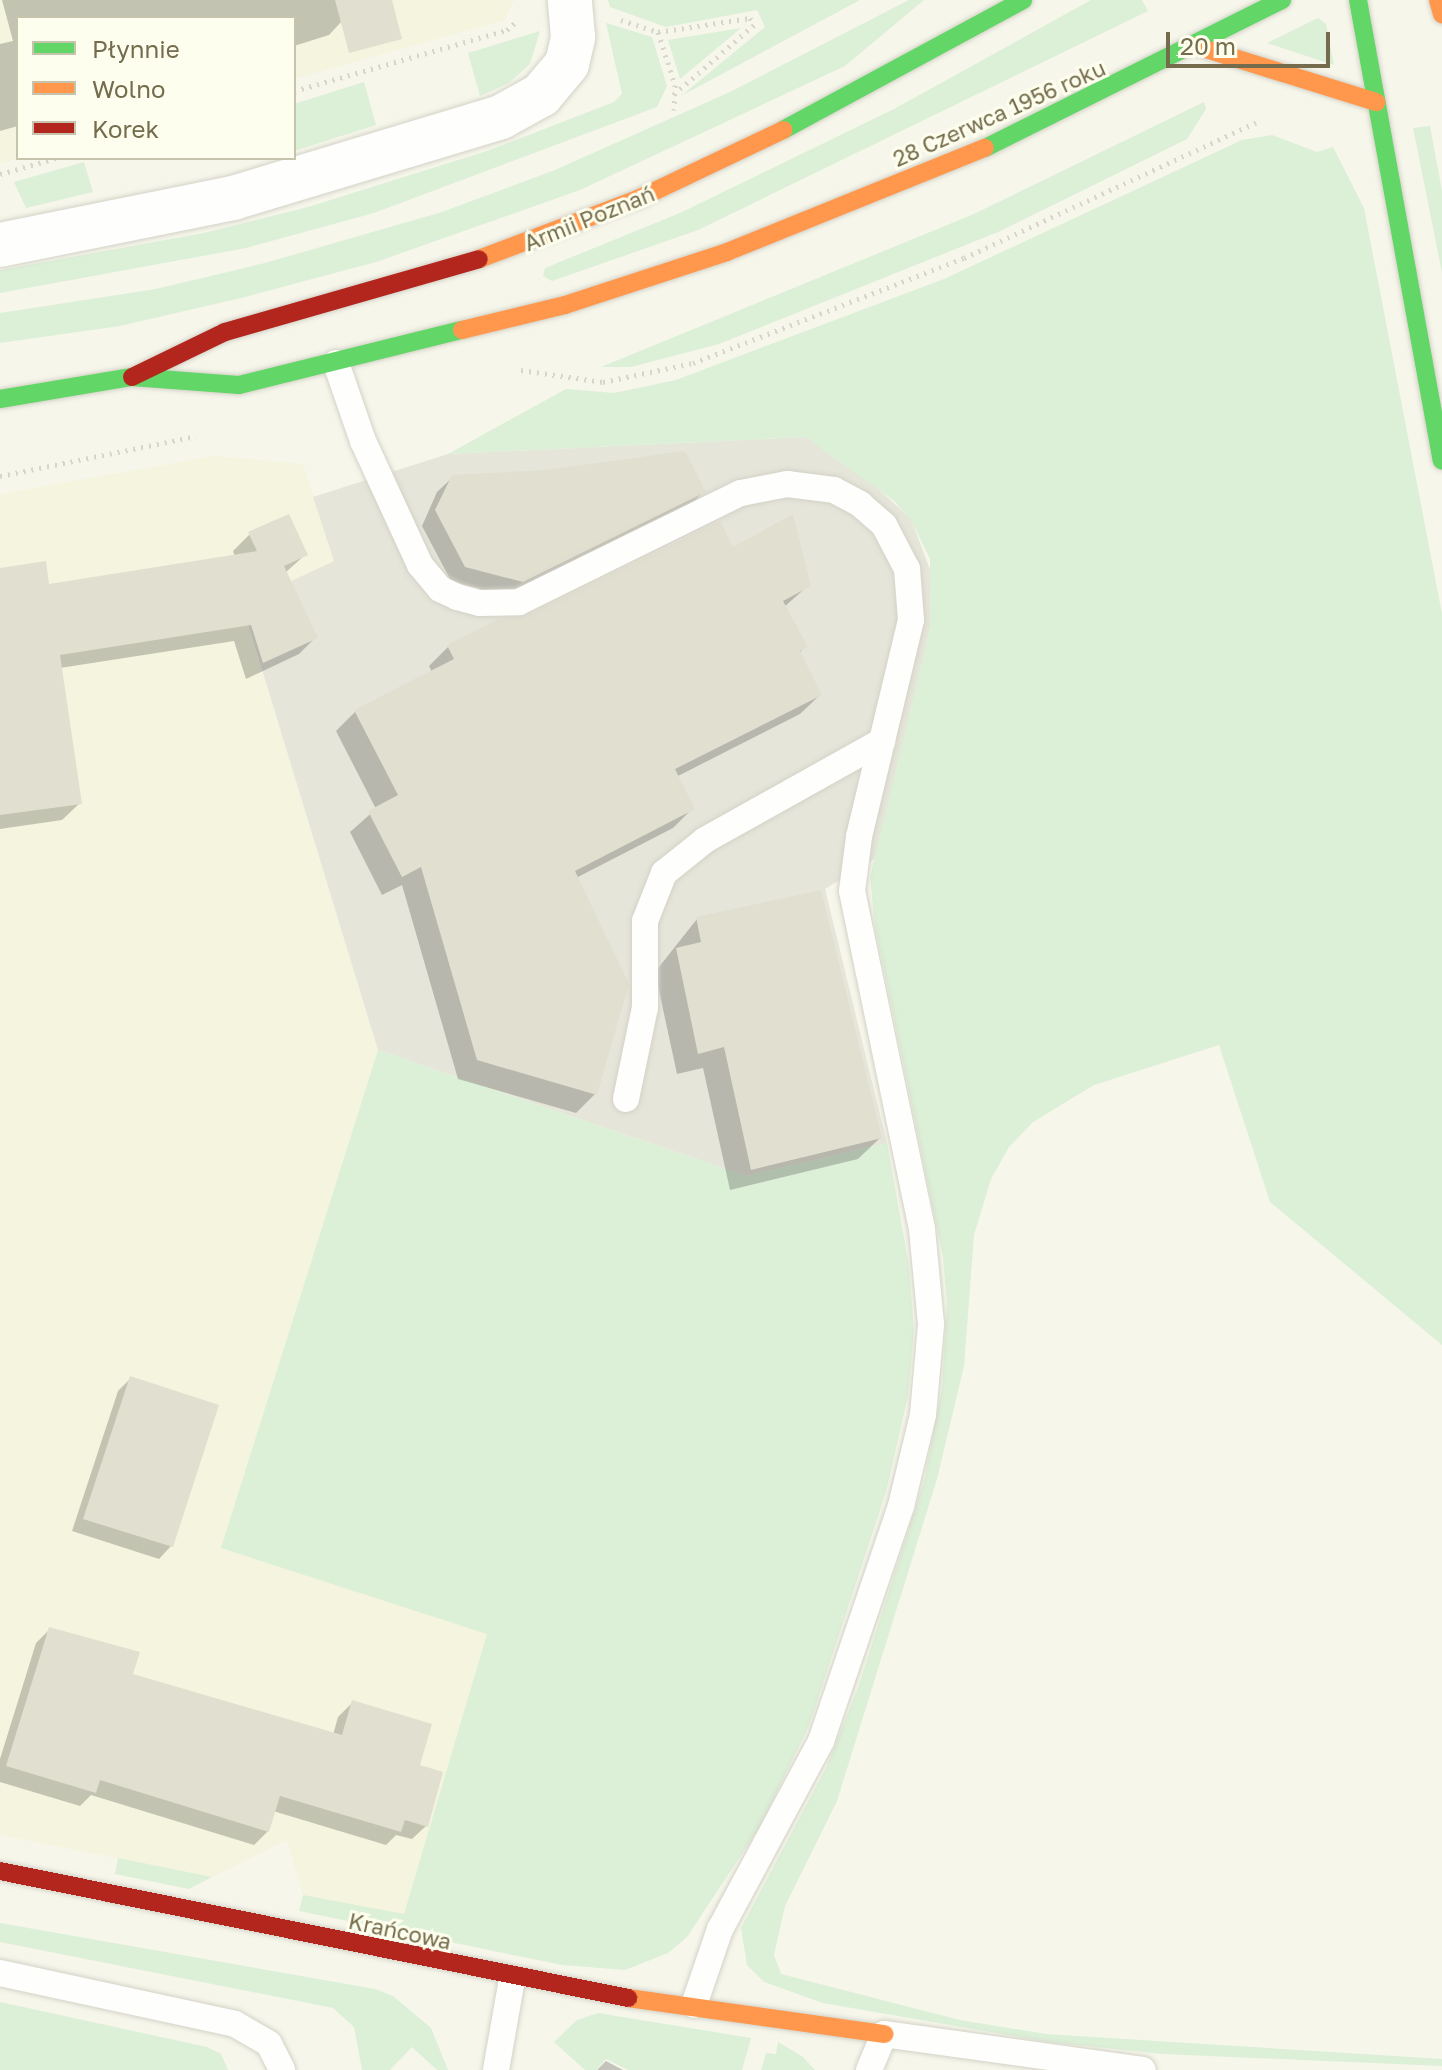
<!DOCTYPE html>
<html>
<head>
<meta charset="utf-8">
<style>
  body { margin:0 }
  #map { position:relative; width:1442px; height:2070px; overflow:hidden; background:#f6f6eb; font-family:"Golos Text",sans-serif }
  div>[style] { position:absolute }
  .residential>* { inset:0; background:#f4f4df }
  .industrial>* { inset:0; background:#e6e5da }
  .green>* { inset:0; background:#dcefd7 }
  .shadow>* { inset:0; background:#0003 }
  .building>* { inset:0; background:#e1dfd0 }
  .path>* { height:5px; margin-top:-2.5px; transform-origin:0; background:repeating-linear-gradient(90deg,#d8d5cb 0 2px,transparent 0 8px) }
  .roads { filter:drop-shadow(0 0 2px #d4d2c7) drop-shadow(0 0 2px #d4d2c7) }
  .lane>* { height:26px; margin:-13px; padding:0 13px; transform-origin:13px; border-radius:13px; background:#fefefc }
  .street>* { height:44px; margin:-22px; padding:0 22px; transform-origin:22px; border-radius:22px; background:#fefefc }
  .fast>* { height:18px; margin:-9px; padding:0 9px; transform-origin:9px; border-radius:9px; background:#63d668 }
  .slow>* { height:18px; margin:-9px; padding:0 9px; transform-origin:9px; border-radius:9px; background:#ff974d }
  .jam>* { height:18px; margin:-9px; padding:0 9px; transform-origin:9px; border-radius:9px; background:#b3261e }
  span { translate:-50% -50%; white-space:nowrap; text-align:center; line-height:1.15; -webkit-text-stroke:6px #fdfeed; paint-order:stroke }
  .street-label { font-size:22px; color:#746c4c }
  .legend { position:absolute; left:16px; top:16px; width:280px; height:144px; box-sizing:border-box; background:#fdfeed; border:2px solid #c6c4ad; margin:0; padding:10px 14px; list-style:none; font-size:24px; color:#746c4c }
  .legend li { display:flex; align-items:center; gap:16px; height:40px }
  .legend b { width:40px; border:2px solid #c6c4ad }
  .scale { position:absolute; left:1166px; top:32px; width:164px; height:36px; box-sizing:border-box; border:4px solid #746c4c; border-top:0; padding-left:10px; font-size:24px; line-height:28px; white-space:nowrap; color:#746c4c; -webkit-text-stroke:6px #fdfeed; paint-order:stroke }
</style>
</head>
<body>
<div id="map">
  <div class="residential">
    <div style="clip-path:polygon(0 0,514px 0,505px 20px,294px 79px,294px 18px,18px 18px,18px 158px,0 163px)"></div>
    <div style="clip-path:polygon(214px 456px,303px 464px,335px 561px,242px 605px,378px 1050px,221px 1548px,487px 1633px,404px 1915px,303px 1895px,287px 1840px,212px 1877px,0 1835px,0 494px)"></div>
  </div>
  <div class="industrial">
    <div style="clip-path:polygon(805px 437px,872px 483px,911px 519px,934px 580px,930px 629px,876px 858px,825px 889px,887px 1143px,746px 1176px,378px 1050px,242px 604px,334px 561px,313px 497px,448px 454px)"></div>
  </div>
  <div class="green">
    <div style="clip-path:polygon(608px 0,860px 0,681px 96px,765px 27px,757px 10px,666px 27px,610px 7px)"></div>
    <div style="clip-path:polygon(909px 0,924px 0,845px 66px,580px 190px,376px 262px,245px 297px,120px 326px,0 343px,0 313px,156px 289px,265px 263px,442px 212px,555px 170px,730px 92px)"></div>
    <div style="clip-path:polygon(1091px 0,1142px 0,1148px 11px,698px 230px,552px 281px,543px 276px,545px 268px,680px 213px,894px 109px)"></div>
    <div style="clip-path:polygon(1318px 18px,1326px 24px,1334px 65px,1267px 43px)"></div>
    <div style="clip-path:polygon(606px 23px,652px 37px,667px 86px,657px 107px,374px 213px,246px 248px,0 293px,0 270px,204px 233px,308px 207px,487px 151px,614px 102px,622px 94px)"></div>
    <div style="clip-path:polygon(741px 28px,680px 79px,668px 40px)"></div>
    <div style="clip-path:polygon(540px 31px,530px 64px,509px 83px,480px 96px,468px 53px)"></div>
    <div style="clip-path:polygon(364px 82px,376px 125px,294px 151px,294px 104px)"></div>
    <div style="clip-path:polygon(1204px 102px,1206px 109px,1187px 139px,998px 232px,719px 344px,631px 367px,601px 367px,974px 214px)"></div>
    <div style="clip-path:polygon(1430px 126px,1442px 191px,1442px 273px,1413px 128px)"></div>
    <div style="clip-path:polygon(1272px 135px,1317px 152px,1333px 147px,1364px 208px,1442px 614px,1442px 1345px,1270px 1202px,1219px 1045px,1094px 1085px,1033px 1122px,1009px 1147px,991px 1179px,974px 1235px,964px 1366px,937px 1479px,837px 1801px,785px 1906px,774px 1955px,781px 1974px,960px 2020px,1046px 2034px,1442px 2059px,1442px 2066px,1163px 2054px,1048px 2042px,823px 2003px,764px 1982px,747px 1965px,741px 1928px,826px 1768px,859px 1685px,924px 1481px,942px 1388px,947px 1303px,943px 1257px,875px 926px,870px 877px,930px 629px,930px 559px,911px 520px,893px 500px,805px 437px,448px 454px,566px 389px,614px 393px,676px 380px,944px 279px,1242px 140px)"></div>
    <div style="clip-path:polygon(84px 162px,93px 192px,26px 208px,14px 182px)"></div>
    <div style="clip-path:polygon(378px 1050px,746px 1176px,887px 1143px,909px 1266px,914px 1331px,908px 1396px,886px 1492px,809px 1726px,759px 1828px,687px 1937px,668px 1953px,625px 1970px,562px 1965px,299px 1911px,303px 1895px,404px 1914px,487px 1634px,221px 1548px)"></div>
    <div style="clip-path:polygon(118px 1858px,212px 1877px,189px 1889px,115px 1874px)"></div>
    <div style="clip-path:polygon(0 1923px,375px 1989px,393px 1996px,431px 2028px,448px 2070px,437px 2070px,412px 2047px,390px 2070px,362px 2070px,354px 2027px,333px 2008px,0 1942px)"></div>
    <div style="clip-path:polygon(0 2002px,207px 2047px,221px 2054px,228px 2070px,0 2070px)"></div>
    <div style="clip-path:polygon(598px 2013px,751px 2038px,742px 2070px,628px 2070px,606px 2059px,596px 2070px,585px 2070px,554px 2042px,577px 2020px)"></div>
    <div style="clip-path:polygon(778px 2042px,803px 2057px,815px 2070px,761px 2070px,766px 2053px,776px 2054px)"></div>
  </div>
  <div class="shadow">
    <div style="clip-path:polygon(2px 0,336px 0,342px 21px,329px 35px,294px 46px,294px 18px,18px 18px,18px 126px,0 131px,0 44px,13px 41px)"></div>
    <div style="clip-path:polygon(453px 477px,703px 492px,689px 507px,507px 596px,451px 581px,422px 526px,437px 492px)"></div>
    <div style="clip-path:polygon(250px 534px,305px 555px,285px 573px,316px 637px,299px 654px,246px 679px,234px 641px,60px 668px,80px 803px,62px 820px,0 829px,0 570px,48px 586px,235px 557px,233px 551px)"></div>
    <div style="clip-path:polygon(732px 550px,809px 585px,784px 607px,805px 647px,799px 653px,820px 695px,800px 714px,676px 777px,692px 809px,673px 828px,576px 878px,595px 1094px,576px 1113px,458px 1079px,402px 885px,382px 895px,350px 832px,376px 809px,336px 731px,355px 712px,432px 672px,429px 666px,448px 647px)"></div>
    <div style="clip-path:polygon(697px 919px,880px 1138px,858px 1159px,730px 1190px,703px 1068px,677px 1074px,655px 972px)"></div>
    <div style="clip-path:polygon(131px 1378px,171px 1546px,159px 1559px,72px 1531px,118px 1391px)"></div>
    <div style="clip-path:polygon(50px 1629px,131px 1675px,333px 1735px,338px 1717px,352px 1703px,417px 1766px,426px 1826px,412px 1839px,396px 1835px,386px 1845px,273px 1811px,268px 1831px,254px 1845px,91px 1795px,80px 1806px,0 1782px,0 1759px,36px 1643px)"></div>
    <div style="clip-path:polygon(606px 2061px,623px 2070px,597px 2070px)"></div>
  </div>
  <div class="building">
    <div style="clip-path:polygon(335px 0,392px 0,402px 39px,349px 53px)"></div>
    <div style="clip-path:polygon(685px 451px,706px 492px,523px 582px,465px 567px,435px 510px,452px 475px,546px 470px)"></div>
    <div style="clip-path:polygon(289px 514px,308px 555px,284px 566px,318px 638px,263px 663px,251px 625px,60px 655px,82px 804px,0 815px,0 568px,46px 561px,49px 584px,257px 551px,248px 532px)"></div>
    <div style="clip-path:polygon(793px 514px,811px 586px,783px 601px,808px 647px,800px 651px,822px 695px,675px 769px,695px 809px,575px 871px,629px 984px,597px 1095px,477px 1060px,421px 867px,402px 877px,368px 811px,398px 795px,354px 710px,454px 659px,447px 645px,499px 619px,526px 616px,720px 521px,733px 547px)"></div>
    <div style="clip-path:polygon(821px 890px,882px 1138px,751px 1170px,724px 1047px,698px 1054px,676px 948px,701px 942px,696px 917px)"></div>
    <div style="clip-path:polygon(130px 1376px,219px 1405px,173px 1547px,83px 1519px)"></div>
    <div style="clip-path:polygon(49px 1627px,140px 1652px,133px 1674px,342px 1735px,352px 1700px,432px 1724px,420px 1765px,443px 1772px,428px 1827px,405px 1820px,401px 1832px,280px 1796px,269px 1832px,100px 1780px,96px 1793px,6px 1766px)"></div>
  </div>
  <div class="path">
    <div style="left:621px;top:20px;width:39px;rotate:18deg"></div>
    <div style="left:658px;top:32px;width:56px;rotate:72.2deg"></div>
    <div style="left:675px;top:85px;width:25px;rotate:92deg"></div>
    <div style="left:658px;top:32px;width:93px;rotate:-8.7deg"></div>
    <div style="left:750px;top:18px;width:8px;rotate:60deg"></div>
    <div style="left:754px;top:25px;width:108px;rotate:139.1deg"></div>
    <div style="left:294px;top:91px;width:222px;rotate:-16deg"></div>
    <div style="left:507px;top:30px;width:16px;rotate:-43deg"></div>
    <div style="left:0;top:174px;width:58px;rotate:-15.9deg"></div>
    <div style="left:521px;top:370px;width:83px;rotate:8.3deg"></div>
    <div style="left:603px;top:382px;width:92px;rotate:-11.9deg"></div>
    <div style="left:693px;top:363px;width:291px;rotate:-21.2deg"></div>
    <div style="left:964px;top:258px;width:327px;rotate:-24.9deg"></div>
    <div style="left:0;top:476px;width:200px;rotate:-11.5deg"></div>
  </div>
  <div class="roads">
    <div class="lane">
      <div style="left:336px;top:363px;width:83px;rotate:70.9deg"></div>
      <div style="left:363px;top:441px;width:136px;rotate:65.3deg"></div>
      <div style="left:420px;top:565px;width:31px;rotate:50deg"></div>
      <div style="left:440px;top:589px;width:19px;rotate:25deg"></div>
      <div style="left:457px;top:597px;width:24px;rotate:15deg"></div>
      <div style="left:480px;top:603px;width:39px;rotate:-1deg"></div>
      <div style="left:519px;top:602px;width:247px;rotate:-26.2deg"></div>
      <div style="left:741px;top:493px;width:47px;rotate:-11.1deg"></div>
      <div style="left:787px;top:484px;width:47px;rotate:7.3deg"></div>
      <div style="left:834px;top:490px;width:30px;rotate:28deg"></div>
      <div style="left:860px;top:504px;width:32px;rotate:41deg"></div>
      <div style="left:884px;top:525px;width:50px;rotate:62.4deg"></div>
      <div style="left:907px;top:569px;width:51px;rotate:85.5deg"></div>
      <div style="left:911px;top:620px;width:223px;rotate:103.5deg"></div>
      <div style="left:859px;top:837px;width:54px;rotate:97.4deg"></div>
      <div style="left:852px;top:891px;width:345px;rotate:78.3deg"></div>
      <div style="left:922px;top:1229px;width:96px;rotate:84.6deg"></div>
      <div style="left:931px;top:1325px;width:90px;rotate:95.1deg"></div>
      <div style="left:923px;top:1415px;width:94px;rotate:103.6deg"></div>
      <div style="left:901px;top:1506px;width:248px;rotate:108.8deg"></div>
      <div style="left:821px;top:1741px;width:213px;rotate:118.2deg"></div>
      <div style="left:720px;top:1929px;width:80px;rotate:108.9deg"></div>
      <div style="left:626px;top:1099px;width:94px;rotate:-78.3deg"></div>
      <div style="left:645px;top:1007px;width:86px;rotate:-90deg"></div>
      <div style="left:645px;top:921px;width:52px;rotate:-68.4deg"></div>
      <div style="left:664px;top:873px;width:53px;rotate:-38.8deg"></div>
      <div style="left:705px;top:840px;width:203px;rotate:-29.2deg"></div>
      <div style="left:0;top:1973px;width:240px;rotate:12.2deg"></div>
      <div style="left:235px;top:2024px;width:39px;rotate:30deg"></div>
      <div style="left:269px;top:2044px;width:29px;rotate:63deg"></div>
      <div style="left:496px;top:2070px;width:92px;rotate:-80deg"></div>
      <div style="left:869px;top:2070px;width:39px;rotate:-67deg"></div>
      <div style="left:884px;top:2034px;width:261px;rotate:7.9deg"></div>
    </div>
    <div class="street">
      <div style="left:0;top:245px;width:238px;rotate:-11.4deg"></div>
      <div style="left:233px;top:198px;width:280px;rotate:-16.8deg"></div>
      <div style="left:501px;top:117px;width:46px;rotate:-28.8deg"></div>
      <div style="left:541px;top:95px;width:40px;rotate:-50deg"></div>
      <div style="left:567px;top:64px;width:28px;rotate:-77deg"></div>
      <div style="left:573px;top:37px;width:37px;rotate:-95deg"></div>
    </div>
    <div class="fast">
      <div style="left:1358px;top:0;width:468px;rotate:79.7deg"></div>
      <div style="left:783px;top:130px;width:273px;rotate:-28.4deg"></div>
      <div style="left:985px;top:148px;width:332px;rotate:-26.5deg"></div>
      <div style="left:0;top:399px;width:134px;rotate:-9.5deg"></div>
      <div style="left:132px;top:377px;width:107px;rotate:4.3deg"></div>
      <div style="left:239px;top:385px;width:230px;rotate:-13.9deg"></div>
    </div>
    <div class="slow">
      <div style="left:1438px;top:0;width:15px;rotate:74deg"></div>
      <div style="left:1196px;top:46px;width:189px;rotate:17.3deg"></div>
      <div style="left:479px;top:259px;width:170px;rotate:-20.7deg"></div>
      <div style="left:638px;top:199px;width:161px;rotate:-25.4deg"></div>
      <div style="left:462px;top:330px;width:106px;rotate:-13.6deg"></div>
      <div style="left:565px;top:305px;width:170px;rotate:-18.1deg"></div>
      <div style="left:727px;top:252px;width:278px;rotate:-22deg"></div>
      <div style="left:628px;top:1998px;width:259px;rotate:8deg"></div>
    </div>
    <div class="jam">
      <div style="left:132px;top:377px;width:103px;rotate:-25.8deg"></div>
      <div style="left:225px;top:332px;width:264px;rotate:-16deg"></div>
      <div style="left:0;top:1871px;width:641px;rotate:11.43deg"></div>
    </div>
  </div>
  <div class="street-label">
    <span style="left:999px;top:113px;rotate:-24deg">28 Czerwca 1956 roku</span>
    <span style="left:589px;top:218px;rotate:-22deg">Armii Poznań</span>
    <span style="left:400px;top:1931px;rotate:12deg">Krańcowa</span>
  </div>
  <ul class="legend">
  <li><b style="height:10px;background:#63d668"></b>Płynnie</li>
  <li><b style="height:10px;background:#ff974d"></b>Wolno</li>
  <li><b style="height:10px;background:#b3261e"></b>Korek</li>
  </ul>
  <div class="scale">20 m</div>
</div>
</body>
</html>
